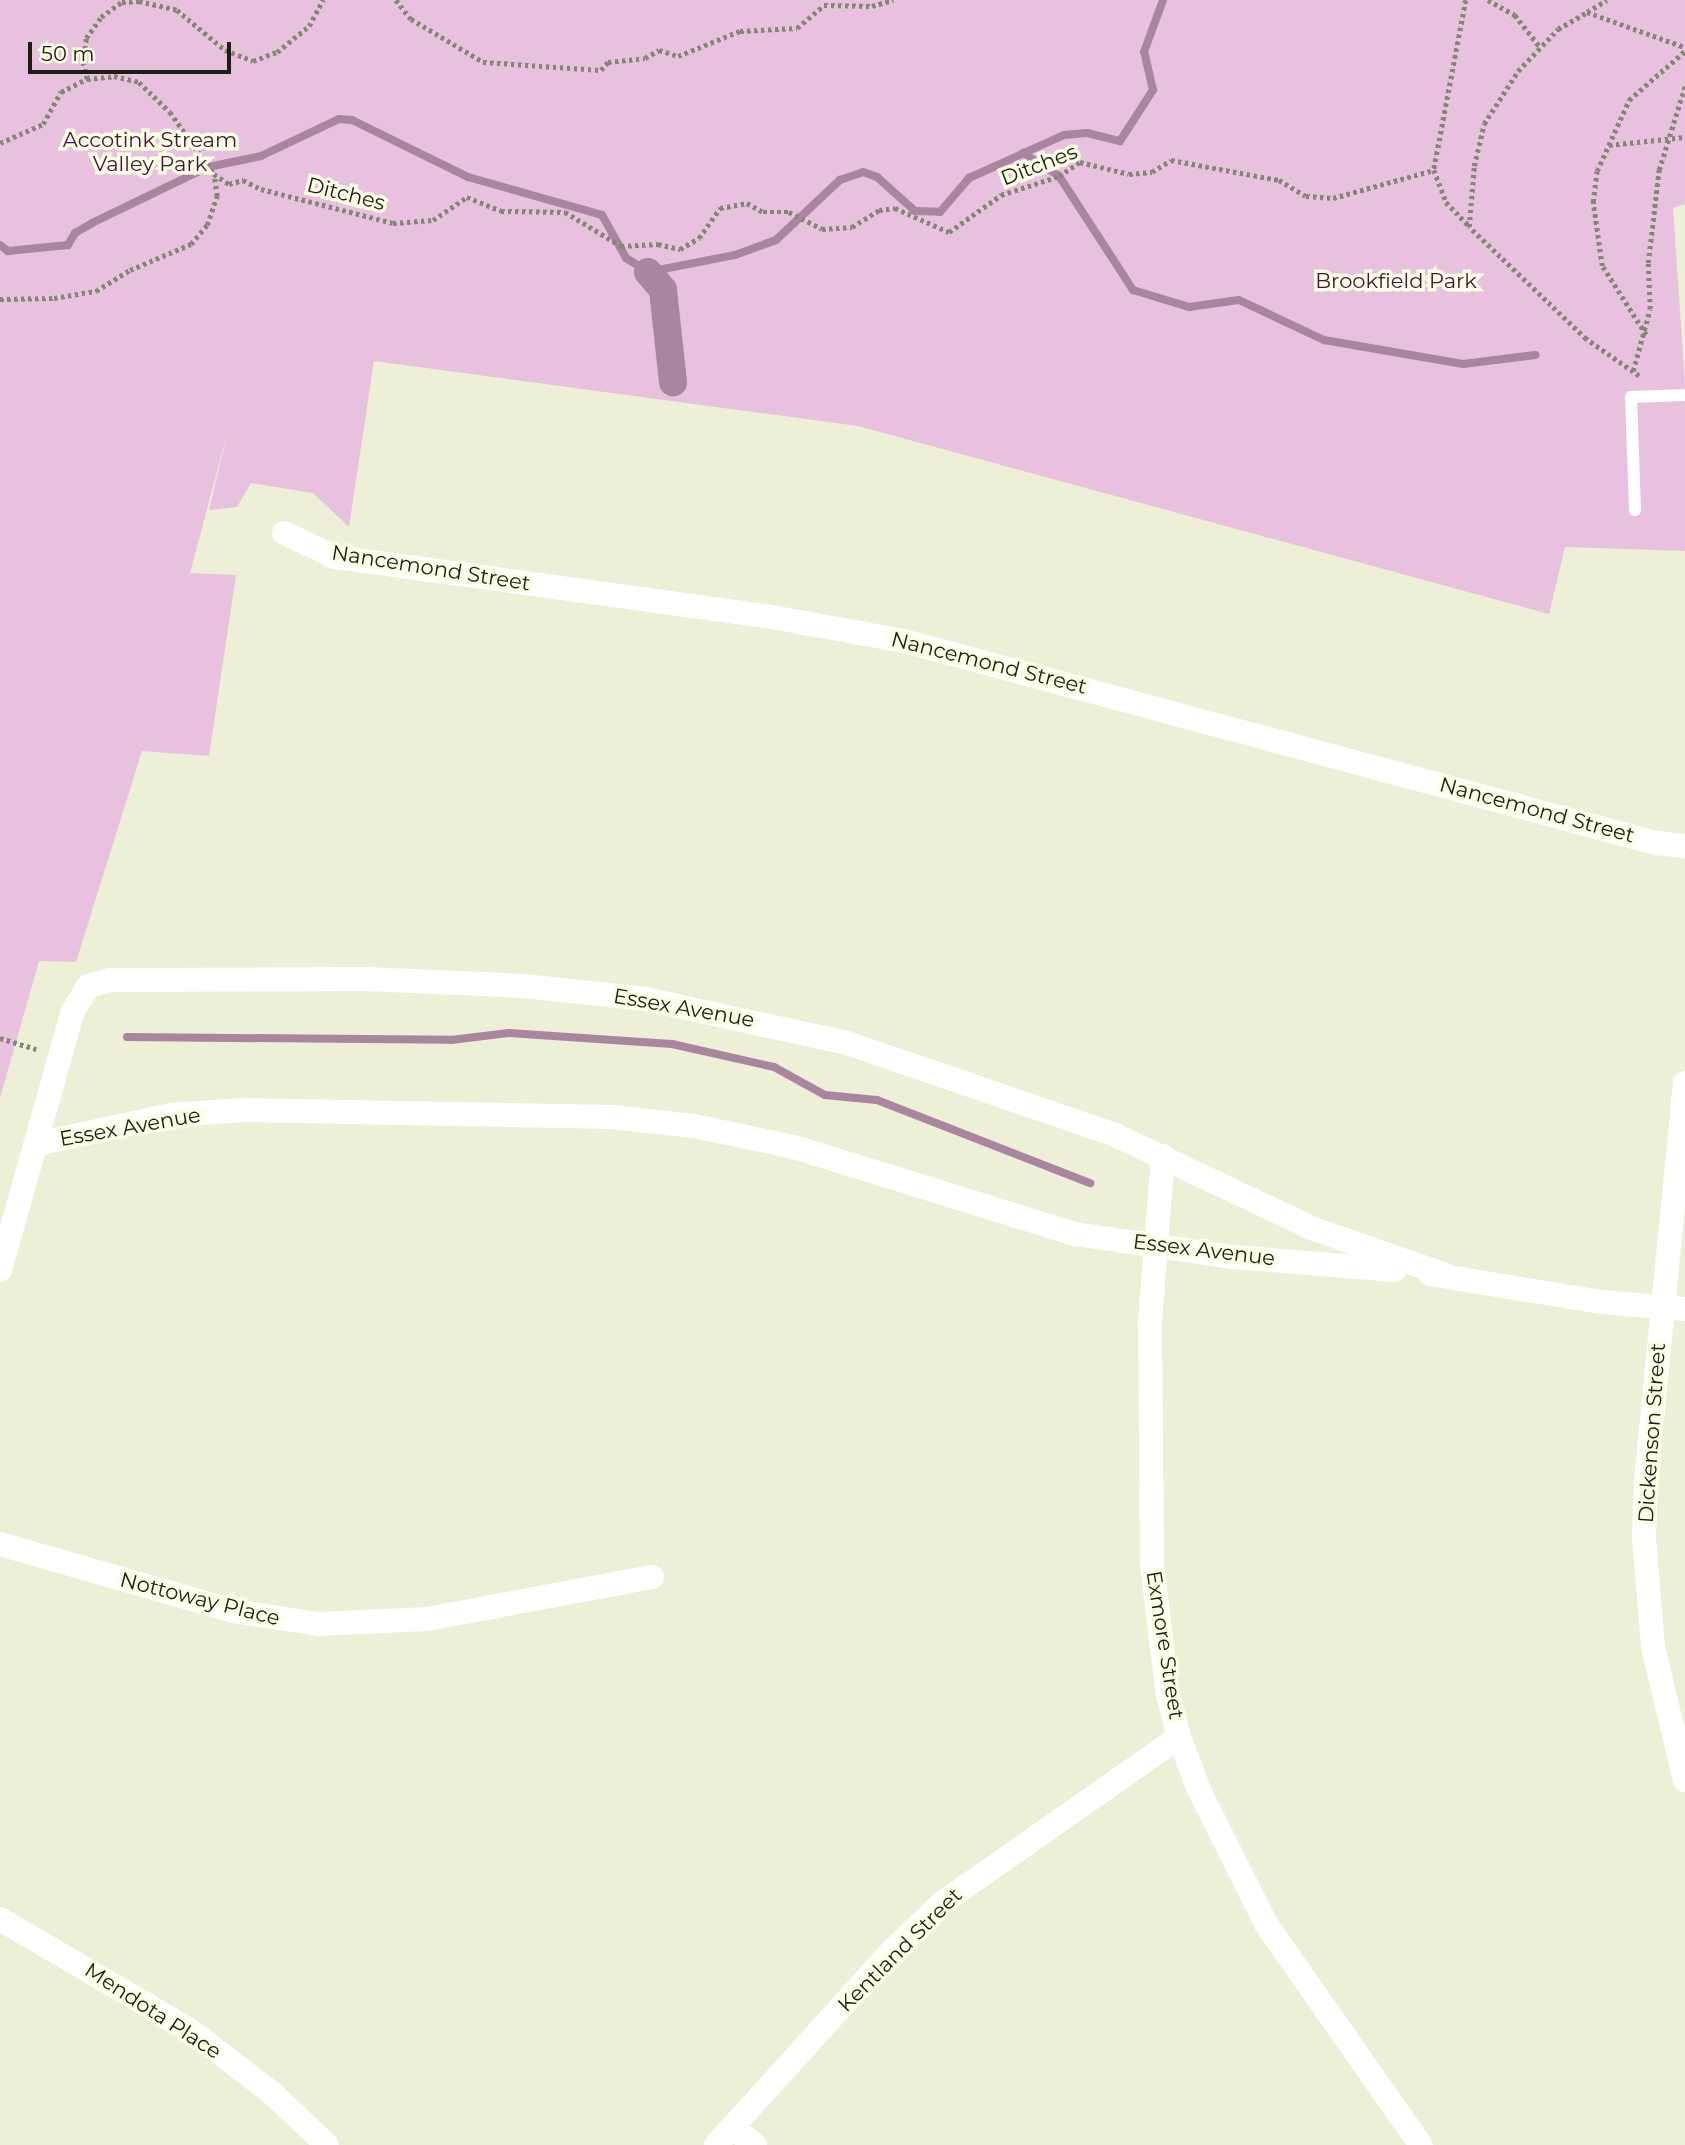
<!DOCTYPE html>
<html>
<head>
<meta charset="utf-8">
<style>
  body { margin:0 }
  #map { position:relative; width:1685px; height:2145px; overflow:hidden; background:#edefd7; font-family:Montserrat,sans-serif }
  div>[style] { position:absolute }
  .green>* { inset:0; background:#e7c1dd }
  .stream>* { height:8px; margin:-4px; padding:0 4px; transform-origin:4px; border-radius:4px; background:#a985a0 }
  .canal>* { height:28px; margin:-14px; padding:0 14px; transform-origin:14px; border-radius:14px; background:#a985a0 }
  .path>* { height:4.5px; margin-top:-2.25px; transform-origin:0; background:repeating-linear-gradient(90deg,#858676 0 3.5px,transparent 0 7px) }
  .service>* { height:12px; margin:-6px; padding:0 6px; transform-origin:6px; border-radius:6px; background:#fff }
  .minor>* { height:24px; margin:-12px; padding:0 12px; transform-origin:12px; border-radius:12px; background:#fff }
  span { translate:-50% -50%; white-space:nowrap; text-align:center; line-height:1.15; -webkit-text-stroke:7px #fbfde4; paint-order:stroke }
  .park-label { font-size:21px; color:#43153a }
  .street-label { font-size:21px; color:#1c1d14 }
  .scale { position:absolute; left:28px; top:42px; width:203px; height:32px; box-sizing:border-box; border:4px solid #1c1d14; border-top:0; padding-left:9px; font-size:21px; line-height:24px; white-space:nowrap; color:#1c1d14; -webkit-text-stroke:5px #fbfde4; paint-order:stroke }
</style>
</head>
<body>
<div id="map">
  <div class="green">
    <div style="clip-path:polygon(0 0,1685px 0,1685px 204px,1673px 208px,1685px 384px,1685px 551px,1565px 547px,1549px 614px,858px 426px,374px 361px,349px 527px,313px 493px,251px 483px,237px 507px,209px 510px,228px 430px,190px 573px,236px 575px,209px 756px,142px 751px,76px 962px,39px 961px,0 1098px)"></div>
  </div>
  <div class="stream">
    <div style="left:1023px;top:153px;width:43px;rotate:32.6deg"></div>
    <div style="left:1059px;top:176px;width:136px;rotate:57deg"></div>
    <div style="left:1133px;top:290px;width:59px;rotate:16.9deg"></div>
    <div style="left:1189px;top:307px;width:50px;rotate:-8deg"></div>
    <div style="left:1239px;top:300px;width:94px;rotate:25.2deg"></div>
    <div style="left:1324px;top:340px;width:141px;rotate:9.8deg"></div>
    <div style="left:1463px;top:364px;width:73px;rotate:-7.1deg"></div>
    <div style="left:0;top:245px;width:10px;rotate:37deg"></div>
    <div style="left:8px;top:251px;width:60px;rotate:-5.7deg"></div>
    <div style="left:68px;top:245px;width:14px;rotate:-60deg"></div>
    <div style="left:75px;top:233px;width:20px;rotate:-30deg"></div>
    <div style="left:92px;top:223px;width:129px;rotate:-25.8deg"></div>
    <div style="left:208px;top:167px;width:54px;rotate:-11.7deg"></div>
    <div style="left:261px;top:156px;width:86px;rotate:-25.4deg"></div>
    <div style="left:339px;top:119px;width:13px;rotate:4deg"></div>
    <div style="left:352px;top:120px;width:129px;rotate:26.2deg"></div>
    <div style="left:468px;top:177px;width:139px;rotate:15.8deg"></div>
    <div style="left:602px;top:215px;width:49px;rotate:60.8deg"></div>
    <div style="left:626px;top:258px;width:26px;rotate:32deg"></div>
    <div style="left:648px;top:272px;width:89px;rotate:-11.1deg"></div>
    <div style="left:735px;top:255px;width:44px;rotate:-20.1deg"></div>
    <div style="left:776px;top:240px;width:88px;rotate:-43.2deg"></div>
    <div style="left:840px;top:180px;width:24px;rotate:-19deg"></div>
    <div style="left:863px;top:172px;width:15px;rotate:20deg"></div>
    <div style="left:877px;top:177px;width:51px;rotate:41.8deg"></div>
    <div style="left:915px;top:211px;width:25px;rotate:2deg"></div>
    <div style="left:940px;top:212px;width:45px;rotate:-49.5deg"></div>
    <div style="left:969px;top:178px;width:104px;rotate:-24.4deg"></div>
    <div style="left:1064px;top:135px;width:23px;rotate:-5deg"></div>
    <div style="left:1087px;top:133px;width:34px;rotate:14deg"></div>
    <div style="left:1120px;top:141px;width:61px;rotate:-57.1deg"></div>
    <div style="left:1153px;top:90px;width:39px;rotate:-103deg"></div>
    <div style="left:1144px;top:52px;width:55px;rotate:-69.9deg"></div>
    <div style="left:127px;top:1037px;width:324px;rotate:0.5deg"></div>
    <div style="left:451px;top:1040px;width:58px;rotate:-6.9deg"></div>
    <div style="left:509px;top:1033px;width:163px;rotate:3.9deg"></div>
    <div style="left:672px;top:1044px;width:105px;rotate:12.7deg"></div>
    <div style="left:774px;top:1067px;width:58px;rotate:28.8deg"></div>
    <div style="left:825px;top:1095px;width:52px;rotate:5.5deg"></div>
    <div style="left:877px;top:1100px;width:229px;rotate:21.3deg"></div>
  </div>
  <div class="canal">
    <div style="left:648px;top:272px;width:23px;rotate:50deg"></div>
    <div style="left:663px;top:290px;width:93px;rotate:83.8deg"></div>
  </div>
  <div class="path">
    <div style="left:396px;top:0;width:24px;rotate:52deg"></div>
    <div style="left:411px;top:19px;width:84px;rotate:30.8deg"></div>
    <div style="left:483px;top:62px;width:118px;rotate:3.9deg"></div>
    <div style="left:601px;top:70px;width:11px;rotate:-49deg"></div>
    <div style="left:608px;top:62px;width:37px;rotate:-6deg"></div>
    <div style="left:645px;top:58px;width:16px;rotate:-30deg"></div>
    <div style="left:659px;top:50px;width:20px;rotate:18deg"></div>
    <div style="left:678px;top:56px;width:67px;rotate:-22deg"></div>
    <div style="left:740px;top:31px;width:57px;rotate:-3deg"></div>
    <div style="left:797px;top:28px;width:35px;rotate:-40deg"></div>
    <div style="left:824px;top:5px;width:48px;rotate:1.2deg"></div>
    <div style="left:872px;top:6px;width:22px;rotate:-16deg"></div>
    <div style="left:1466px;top:0;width:173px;rotate:100.7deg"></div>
    <div style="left:1434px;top:170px;width:34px;rotate:69deg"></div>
    <div style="left:1446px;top:202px;width:33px;rotate:46deg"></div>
    <div style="left:1488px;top:0;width:31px;rotate:29deg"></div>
    <div style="left:1515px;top:15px;width:39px;rotate:52deg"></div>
    <div style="left:1587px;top:12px;width:23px;rotate:-31deg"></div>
    <div style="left:87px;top:79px;width:16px;rotate:-104deg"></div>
    <div style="left:83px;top:63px;width:25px;rotate:-83deg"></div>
    <div style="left:86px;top:38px;width:26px;rotate:-54deg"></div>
    <div style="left:101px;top:17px;width:26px;rotate:-36deg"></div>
    <div style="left:122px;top:2px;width:17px;rotate:-3deg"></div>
    <div style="left:139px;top:1px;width:39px;rotate:13deg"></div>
    <div style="left:177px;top:10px;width:62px;rotate:39.8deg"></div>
    <div style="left:225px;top:50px;width:30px;rotate:21deg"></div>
    <div style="left:253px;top:61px;width:26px;rotate:-21deg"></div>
    <div style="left:277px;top:52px;width:41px;rotate:-39.1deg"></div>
    <div style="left:309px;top:26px;width:30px;rotate:-62deg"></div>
    <div style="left:0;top:143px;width:47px;rotate:-23.8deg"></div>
    <div style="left:43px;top:124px;width:37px;rotate:-61deg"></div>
    <div style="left:61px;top:92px;width:29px;rotate:-27deg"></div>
    <div style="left:87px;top:79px;width:27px;rotate:-6deg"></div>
    <div style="left:114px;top:76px;width:26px;rotate:13deg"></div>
    <div style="left:139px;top:82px;width:43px;rotate:44.1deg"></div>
    <div style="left:170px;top:112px;width:76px;rotate:54.6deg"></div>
    <div style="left:214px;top:174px;width:18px;rotate:34deg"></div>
    <div style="left:229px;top:184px;width:15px;rotate:-16deg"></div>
    <div style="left:243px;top:180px;width:20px;rotate:27deg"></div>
    <div style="left:261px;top:189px;width:136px;rotate:14.4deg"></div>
    <div style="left:393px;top:223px;width:40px;rotate:-4.3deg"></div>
    <div style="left:433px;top:220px;width:41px;rotate:-34.1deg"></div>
    <div style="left:467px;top:197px;width:37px;rotate:22deg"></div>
    <div style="left:501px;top:211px;width:64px;rotate:0.9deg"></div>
    <div style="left:565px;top:212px;width:66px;rotate:31.3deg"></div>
    <div style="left:621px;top:246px;width:37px;rotate:-3deg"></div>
    <div style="left:658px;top:244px;width:23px;rotate:13deg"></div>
    <div style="left:680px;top:249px;width:22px;rotate:-30deg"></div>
    <div style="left:699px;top:238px;width:37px;rotate:-55deg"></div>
    <div style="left:720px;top:208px;width:27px;rotate:-10deg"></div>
    <div style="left:747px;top:203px;width:18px;rotate:29deg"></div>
    <div style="left:763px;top:212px;width:26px"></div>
    <div style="left:789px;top:212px;width:37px;rotate:27deg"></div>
    <div style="left:822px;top:229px;width:30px;rotate:-4deg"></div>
    <div style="left:852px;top:227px;width:32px;rotate:-32deg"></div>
    <div style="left:879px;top:210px;width:16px;rotate:-7deg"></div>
    <div style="left:895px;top:208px;width:59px;rotate:24deg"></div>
    <div style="left:949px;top:232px;width:64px;rotate:-35.4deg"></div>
    <div style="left:1001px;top:195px;width:61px;rotate:-18.1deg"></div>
    <div style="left:1059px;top:176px;width:25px;rotate:-34deg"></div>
    <div style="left:1080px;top:162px;width:50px;rotate:13.8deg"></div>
    <div style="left:1129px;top:174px;width:23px;rotate:-5deg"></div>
    <div style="left:1152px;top:172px;width:22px;rotate:-32deg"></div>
    <div style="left:1171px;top:160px;width:110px;rotate:10.5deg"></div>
    <div style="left:1279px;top:180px;width:31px;rotate:31deg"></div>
    <div style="left:1306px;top:196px;width:27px;rotate:4deg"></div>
    <div style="left:1333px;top:198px;width:105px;rotate:-15.5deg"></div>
    <div style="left:1609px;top:145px;width:76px;rotate:-6deg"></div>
    <div style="left:0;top:299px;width:54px;rotate:-1.1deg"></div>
    <div style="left:54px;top:298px;width:43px;rotate:-9.5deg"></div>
    <div style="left:96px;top:291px;width:40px;rotate:-32deg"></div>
    <div style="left:130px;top:270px;width:66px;rotate:-23.1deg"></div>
    <div style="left:191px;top:244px;width:25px;rotate:-50deg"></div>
    <div style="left:207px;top:225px;width:31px;rotate:-71deg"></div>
    <div style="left:217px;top:196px;width:21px;rotate:-98deg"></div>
    <div style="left:1646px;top:335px;width:82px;rotate:-122.5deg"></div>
    <div style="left:1602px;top:266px;width:65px;rotate:-98deg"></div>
    <div style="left:1593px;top:202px;width:31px;rotate:-83deg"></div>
    <div style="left:1597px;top:171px;width:78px;rotate:-65.7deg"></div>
    <div style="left:1629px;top:100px;width:74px;rotate:-41.2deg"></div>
    <div style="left:1633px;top:371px;width:64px;rotate:-74.7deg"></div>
    <div style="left:1650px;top:309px;width:46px;rotate:-92.5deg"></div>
    <div style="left:1648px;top:263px;width:94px;rotate:-83.3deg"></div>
    <div style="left:1659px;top:170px;width:88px;rotate:-72.8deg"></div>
    <div style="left:1639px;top:376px;width:65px;rotate:-145.1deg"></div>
    <div style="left:1586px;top:339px;width:162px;rotate:-136.3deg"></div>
    <div style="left:1469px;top:227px;width:61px;rotate:-85.3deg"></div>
    <div style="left:1474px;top:166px;width:43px;rotate:-76.6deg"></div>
    <div style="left:1484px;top:124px;width:63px;rotate:-57.3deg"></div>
    <div style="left:1518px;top:71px;width:58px;rotate:-46.4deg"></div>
    <div style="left:1558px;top:29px;width:34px;rotate:-30deg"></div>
    <div style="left:1587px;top:12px;width:104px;rotate:19.7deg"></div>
    <div style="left:0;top:1038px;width:38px;rotate:17deg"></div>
  </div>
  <div class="service">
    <div style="left:1635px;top:510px;width:113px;rotate:-92deg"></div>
    <div style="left:1631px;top:397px;width:54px;rotate:-2.1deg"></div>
  </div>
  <div class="minor">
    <div style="left:284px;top:533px;width:56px;rotate:25.2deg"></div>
    <div style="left:335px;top:557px;width:435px;rotate:7.8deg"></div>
    <div style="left:766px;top:616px;width:140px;rotate:10.3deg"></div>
    <div style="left:904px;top:641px;width:779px;rotate:15.04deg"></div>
    <div style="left:1656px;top:843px;width:29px;rotate:6deg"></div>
    <div style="left:1685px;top:1083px;width:400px;rotate:95.6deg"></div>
    <div style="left:1646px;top:1481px;width:57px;rotate:92deg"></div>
    <div style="left:1644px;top:1538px;width:109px;rotate:85.3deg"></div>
    <div style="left:1653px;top:1647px;width:137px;rotate:76.5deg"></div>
    <div style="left:37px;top:1144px;width:137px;rotate:-12.2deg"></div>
    <div style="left:171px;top:1115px;width:73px;rotate:-3.9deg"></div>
    <div style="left:244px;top:1110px;width:367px;rotate:1.1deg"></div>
    <div style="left:611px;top:1117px;width:83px;rotate:6.2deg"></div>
    <div style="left:694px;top:1126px;width:102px;rotate:11.9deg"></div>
    <div style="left:794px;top:1147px;width:294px;rotate:17.2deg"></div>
    <div style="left:1075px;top:1234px;width:160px;rotate:8.3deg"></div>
    <div style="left:1233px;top:1257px;width:162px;rotate:4.6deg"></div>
    <div style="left:1163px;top:1156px;width:167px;rotate:94.5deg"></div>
    <div style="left:1150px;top:1322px;width:243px;rotate:89.5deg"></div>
    <div style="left:1152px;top:1565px;width:131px;rotate:83deg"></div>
    <div style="left:1168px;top:1695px;width:43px;rotate:75.3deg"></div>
    <div style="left:1179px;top:1737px;width:57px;rotate:69.3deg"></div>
    <div style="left:1199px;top:1790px;width:150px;rotate:63.4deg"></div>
    <div style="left:1266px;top:1924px;width:270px;rotate:55deg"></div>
    <div style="left:0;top:1270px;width:267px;rotate:-74.3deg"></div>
    <div style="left:72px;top:1013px;width:31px;rotate:-59deg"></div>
    <div style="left:88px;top:986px;width:23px;rotate:-15deg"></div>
    <div style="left:110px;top:980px;width:255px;rotate:-0.2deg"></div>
    <div style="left:365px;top:979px;width:159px;rotate:2.5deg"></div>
    <div style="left:524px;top:986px;width:122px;rotate:6.1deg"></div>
    <div style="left:645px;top:999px;width:207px;rotate:12.3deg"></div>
    <div style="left:847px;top:1043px;width:281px;rotate:18.9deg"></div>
    <div style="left:1113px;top:1134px;width:222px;rotate:25.3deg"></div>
    <div style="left:1314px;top:1229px;width:139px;rotate:19.3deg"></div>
    <div style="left:1430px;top:1274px;width:173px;rotate:9.3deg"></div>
    <div style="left:1601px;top:1302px;width:84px;rotate:4.8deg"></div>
    <div style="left:0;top:1544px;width:242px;rotate:16deg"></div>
    <div style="left:233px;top:1611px;width:86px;rotate:8.7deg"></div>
    <div style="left:318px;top:1624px;width:109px;rotate:-2.6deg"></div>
    <div style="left:427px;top:1619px;width:229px;rotate:-10.6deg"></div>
    <div style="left:0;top:1919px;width:220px;rotate:30.3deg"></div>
    <div style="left:190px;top:2030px;width:105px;rotate:37.6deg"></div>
    <div style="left:273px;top:2094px;width:74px;rotate:43.4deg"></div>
    <div style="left:732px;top:2127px;width:29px;rotate:38deg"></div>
    <div style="left:716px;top:2145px;width:263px;rotate:-47.8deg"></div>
    <div style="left:893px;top:1950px;width:68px;rotate:-43.8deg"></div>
    <div style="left:942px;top:1903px;width:289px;rotate:-35deg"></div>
  </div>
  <div class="park-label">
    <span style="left:150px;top:152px">Accotink Stream<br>Valley Park</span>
    <span style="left:1396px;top:281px">Brookfield Park</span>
  </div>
  <div class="street-label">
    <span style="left:1039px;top:165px;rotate:-21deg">Ditches</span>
    <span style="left:346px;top:194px;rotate:14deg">Ditches</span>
    <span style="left:431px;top:568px;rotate:9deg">Nancemond Street</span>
    <span style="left:989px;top:663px;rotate:14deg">Nancemond Street</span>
    <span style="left:1537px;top:810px;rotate:15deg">Nancemond Street</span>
    <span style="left:684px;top:1008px;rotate:10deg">Essex Avenue</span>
    <span style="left:130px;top:1127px;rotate:-10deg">Essex Avenue</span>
    <span style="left:1204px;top:1250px;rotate:7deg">Essex Avenue</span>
    <span style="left:1652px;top:1433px;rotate:-86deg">Dickenson Street</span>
    <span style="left:200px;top:1599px;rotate:14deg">Nottoway Place</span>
    <span style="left:1165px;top:1645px;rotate:81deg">Exmore Street</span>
    <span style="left:900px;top:1950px;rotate:-45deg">Kentland Street</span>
    <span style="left:153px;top:2011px;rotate:33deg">Mendota Place</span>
  </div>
  <div class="scale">50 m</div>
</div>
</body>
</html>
